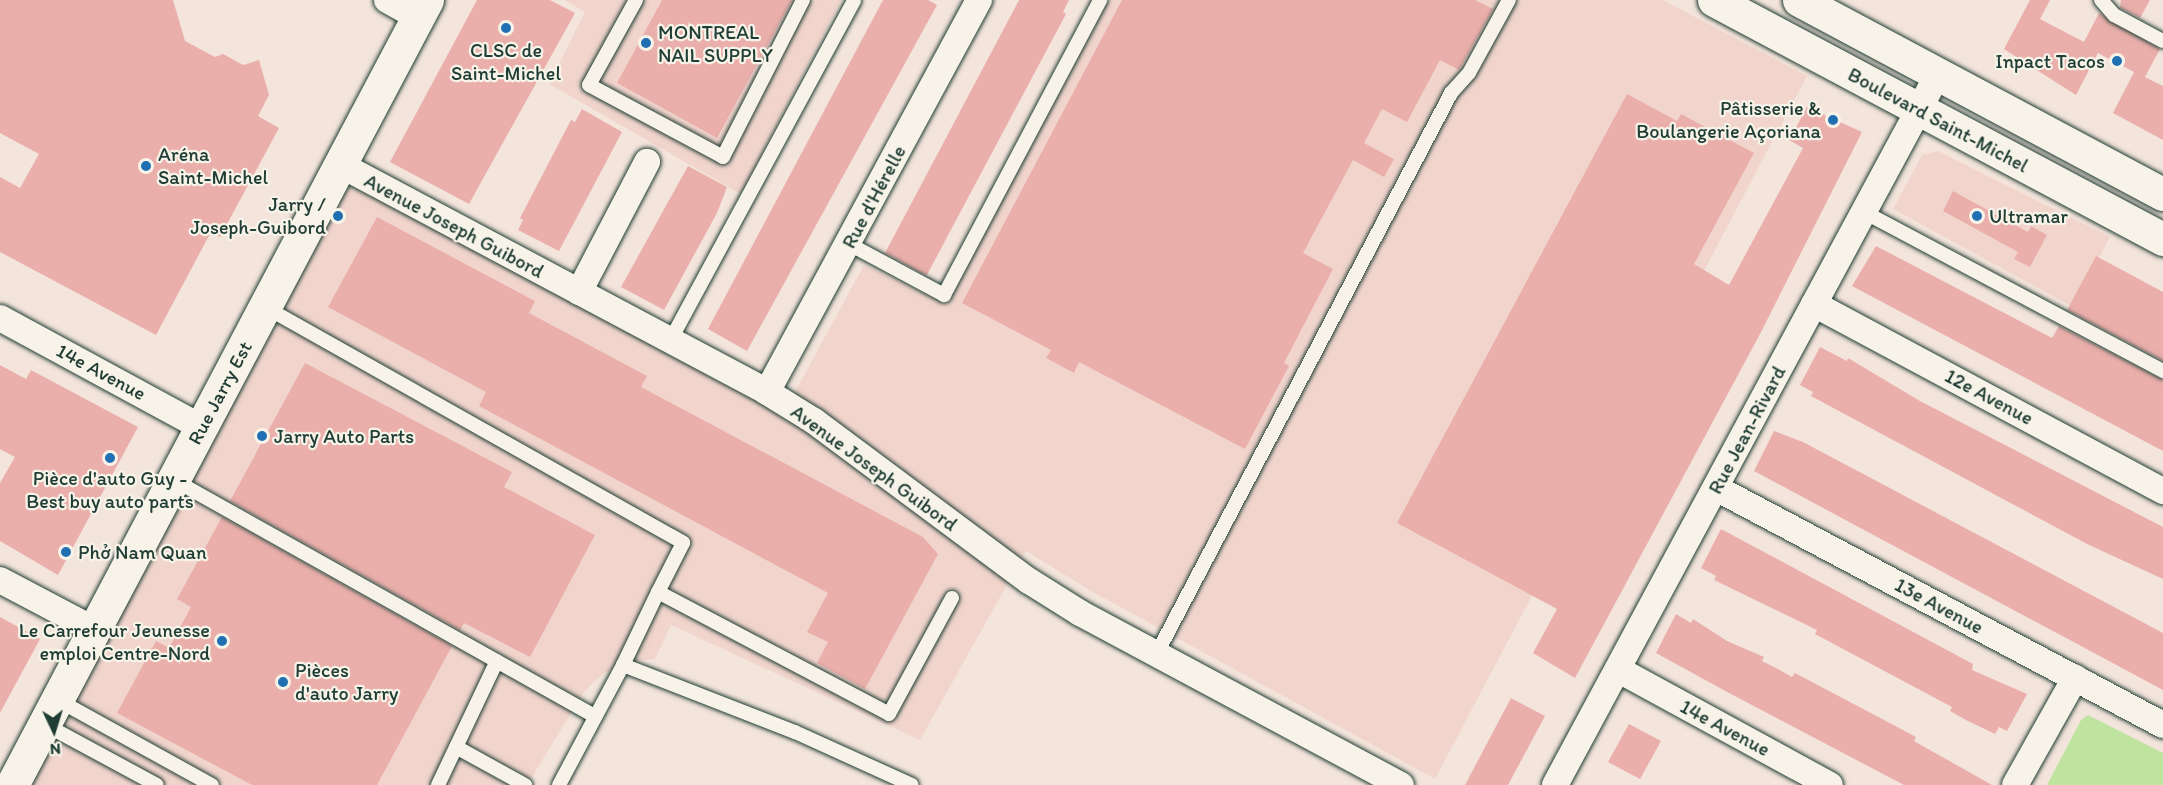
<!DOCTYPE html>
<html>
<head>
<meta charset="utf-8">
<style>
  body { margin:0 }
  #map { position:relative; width:2163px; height:785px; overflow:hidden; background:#f4e5dc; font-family:Itim,sans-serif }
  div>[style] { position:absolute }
  .built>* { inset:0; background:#f1d5cd }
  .green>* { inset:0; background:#bee49f }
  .building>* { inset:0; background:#eaafab }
  .roads { filter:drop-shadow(0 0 2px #1f3d34) drop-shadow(0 0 2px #1f3d34) }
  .service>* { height:14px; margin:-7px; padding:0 7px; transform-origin:7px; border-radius:7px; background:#f7f3e8 }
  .minor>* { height:26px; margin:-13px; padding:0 13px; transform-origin:13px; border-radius:13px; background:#f7f3e8 }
  .tertiary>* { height:33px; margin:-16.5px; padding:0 16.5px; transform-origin:16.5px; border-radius:16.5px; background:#f7f3e8 }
  .secondary>* { height:33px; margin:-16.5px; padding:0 16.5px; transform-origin:16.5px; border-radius:16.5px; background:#f7f3e8 }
  .dots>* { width:16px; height:16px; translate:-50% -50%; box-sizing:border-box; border:3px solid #f7f3e8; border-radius:50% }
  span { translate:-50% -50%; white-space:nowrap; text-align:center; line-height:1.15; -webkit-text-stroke:4.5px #f7f3e8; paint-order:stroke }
  .poi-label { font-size:20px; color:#1f3d34 }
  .left { translate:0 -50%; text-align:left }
  .right { translate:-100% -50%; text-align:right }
  .street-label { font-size:20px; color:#1f3d34 }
  .north { position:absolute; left:24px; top:701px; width:60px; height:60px; -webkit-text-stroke:4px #f7f3e8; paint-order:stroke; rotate:176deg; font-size:16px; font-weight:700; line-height:24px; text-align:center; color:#1f3d34 }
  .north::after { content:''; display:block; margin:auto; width:21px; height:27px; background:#1f3d34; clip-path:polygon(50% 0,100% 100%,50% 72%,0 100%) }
</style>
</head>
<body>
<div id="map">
  <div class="built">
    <div style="clip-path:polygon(564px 0,841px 0,741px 194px,549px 84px,585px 12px)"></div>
    <div style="clip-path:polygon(1092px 0,1663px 0,1807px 76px,1435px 779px,1091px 591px,1026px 551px,920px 740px,671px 625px,655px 659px,627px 662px,601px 675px,584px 692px,527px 785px,12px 785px,339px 164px,789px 403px,864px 265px,935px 299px)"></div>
    <div style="clip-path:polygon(1938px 151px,2110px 237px,2073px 307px,1893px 209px,1922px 155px)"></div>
  </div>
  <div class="green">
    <div style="clip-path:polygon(2088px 715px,2163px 753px,2163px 785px,2047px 785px,2081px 720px)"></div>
  </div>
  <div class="building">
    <div style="clip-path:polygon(0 0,173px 0,185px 41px,215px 57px,223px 54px,243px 65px,259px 60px,269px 95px,258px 116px,279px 128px,220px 237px,211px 232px,156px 335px,0 252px,0 177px,20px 188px,39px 154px,0 133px)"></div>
    <div style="clip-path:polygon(477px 0,550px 0,575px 13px,469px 204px,390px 162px)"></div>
    <div style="clip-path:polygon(662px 0,792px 0,717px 138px,617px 83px)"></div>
    <div style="clip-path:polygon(883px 0,928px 0,937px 5px,747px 351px,708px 329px)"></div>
    <div style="clip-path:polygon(1019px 0,1069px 0,1063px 12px,1066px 14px,946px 239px,927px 275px,923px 274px,885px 253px)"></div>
    <div style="clip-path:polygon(1122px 0,1475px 0,1493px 9px,1459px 70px,1440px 60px,1407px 122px,1382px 109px,1364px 143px,1394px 159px,1384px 177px,1353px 160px,1303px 253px,1333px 269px,1284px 363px,1289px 366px,1245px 449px,1079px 362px,1074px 373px,1046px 358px,1051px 350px,962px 303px)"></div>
    <div style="clip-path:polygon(2030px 0,2050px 0,2040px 19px,2084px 42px,2099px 13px,2160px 49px,2145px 77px,2163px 86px,2163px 140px,2113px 113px,2134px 72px,2098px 53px,2076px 95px,2004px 49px)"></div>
    <div style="clip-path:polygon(2121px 0,2150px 0,2140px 18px,2120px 8px)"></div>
    <div style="clip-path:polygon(1627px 94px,1677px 121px,1681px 114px,1754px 153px,1694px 264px,1729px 285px,1803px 148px,1789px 140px,1807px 107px,1862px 132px,1760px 334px,1575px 678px,1533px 653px,1557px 609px,1397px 523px)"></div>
    <div style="clip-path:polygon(582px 109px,622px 132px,559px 251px,518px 230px,523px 220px,520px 218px,571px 120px,575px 122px)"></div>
    <div style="clip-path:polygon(688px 166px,727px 187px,717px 213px,664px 310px,621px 287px)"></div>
    <div style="clip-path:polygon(1953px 191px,2028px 232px,2031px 226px,2047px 235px,2030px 267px,2014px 259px,2018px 252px,1943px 211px)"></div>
    <div style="clip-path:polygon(377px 217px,535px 301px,529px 313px,647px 376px,641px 387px,923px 537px,938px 554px,865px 689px,817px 663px,828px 642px,807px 632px,828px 593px,479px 406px,486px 392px,328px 307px)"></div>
    <div style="clip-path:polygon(1876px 246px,2052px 338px,2059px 326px,2163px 380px,2163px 451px,1852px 286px)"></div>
    <div style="clip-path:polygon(2096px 256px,2163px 292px,2163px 361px,2067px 310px)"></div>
    <div style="clip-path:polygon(1820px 347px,1847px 361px,1848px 358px,1920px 401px,2163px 527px,2163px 579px,2087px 544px,1811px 396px,1813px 392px,1800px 385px)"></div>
    <div style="clip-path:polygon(305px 363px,512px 472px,504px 487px,595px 535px,530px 657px,464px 623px,460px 630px,230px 501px)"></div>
    <div style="clip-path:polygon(0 365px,26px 379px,31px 370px,138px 427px,58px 575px,0 541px,0 483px,15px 457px,0 449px)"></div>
    <div style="clip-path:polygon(1774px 431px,1803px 442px,2163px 633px,2163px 690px,1754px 471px)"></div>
    <div style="clip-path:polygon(222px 517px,452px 646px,377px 785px,252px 785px,117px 713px,156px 641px,169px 648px,191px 607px,177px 599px)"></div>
    <div style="clip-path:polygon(1721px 529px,1973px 664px,1972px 670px,2027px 694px,2007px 731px,1999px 727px,1995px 734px,1966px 720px,1950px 711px,1952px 707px,1815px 634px,1817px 630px,1714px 580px,1716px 576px,1701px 568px)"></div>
    <div style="clip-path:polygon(1676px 614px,1691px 623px,1693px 619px,1727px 641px,1764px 657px,1762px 661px,1778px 669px,1792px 677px,1795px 673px,1903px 730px,1916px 737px,1914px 741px,1992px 785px,1904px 785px,1729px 693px,1656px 653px)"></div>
    <div style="clip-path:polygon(0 617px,40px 639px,0 713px)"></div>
    <div style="clip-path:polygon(1511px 698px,1545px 716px,1508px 785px,1465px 785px)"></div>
    <div style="clip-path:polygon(1629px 724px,1661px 741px,1640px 779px,1608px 762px)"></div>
  </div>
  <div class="roads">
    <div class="service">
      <div style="left:636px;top:0;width:97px;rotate:118.9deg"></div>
      <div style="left:589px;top:85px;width:152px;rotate:28.2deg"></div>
      <div style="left:723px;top:157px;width:176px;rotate:-63deg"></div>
      <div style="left:2101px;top:0;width:20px;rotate:49deg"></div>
      <div style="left:2114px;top:15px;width:55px;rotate:28deg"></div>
      <div style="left:1864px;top:212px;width:339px;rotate:28deg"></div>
      <div style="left:849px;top:244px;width:108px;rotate:28.2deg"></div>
      <div style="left:944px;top:295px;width:334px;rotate:-62.1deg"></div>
      <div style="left:265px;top:307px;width:480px;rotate:29.4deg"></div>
      <div style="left:683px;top:543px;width:55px;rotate:117deg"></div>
      <div style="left:658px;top:592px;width:261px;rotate:27.8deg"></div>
      <div style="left:889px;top:714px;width:132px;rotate:-61.5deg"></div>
      <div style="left:670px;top:341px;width:387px;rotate:-61.6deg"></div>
      <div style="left:174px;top:480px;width:483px;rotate:29.3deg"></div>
      <div style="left:1156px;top:655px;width:635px;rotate:-62.3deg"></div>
      <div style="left:1451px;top:93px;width:27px;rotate:-48deg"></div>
      <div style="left:1469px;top:73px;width:83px;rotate:-61.3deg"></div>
      <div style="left:623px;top:665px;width:81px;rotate:-64.4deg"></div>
      <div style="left:56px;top:699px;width:178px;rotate:28.9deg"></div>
      <div style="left:44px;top:724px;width:128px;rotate:28.4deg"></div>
      <div style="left:456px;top:747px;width:79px;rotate:28.8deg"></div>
      <div style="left:438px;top:785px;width:137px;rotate:-64.6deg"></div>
      <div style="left:559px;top:785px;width:136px;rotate:-61.9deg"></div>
      <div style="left:623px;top:665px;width:185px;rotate:21.3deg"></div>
      <div style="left:795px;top:732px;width:128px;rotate:24.4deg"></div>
    </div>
    <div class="minor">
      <div style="left:387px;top:0;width:35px;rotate:29deg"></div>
      <div style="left:339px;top:164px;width:485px;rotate:28deg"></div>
      <div style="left:767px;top:392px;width:55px;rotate:31.7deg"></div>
      <div style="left:814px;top:421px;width:268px;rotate:36.7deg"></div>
      <div style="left:1029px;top:581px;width:60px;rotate:32.1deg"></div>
      <div style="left:1080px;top:613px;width:364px;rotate:28.2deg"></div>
      <div style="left:579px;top:292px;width:147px;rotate:-62.4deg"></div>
      <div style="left:1814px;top:304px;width:396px;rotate:28.2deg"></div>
      <div style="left:0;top:318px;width:231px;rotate:28.5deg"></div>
      <div style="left:767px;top:392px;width:446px;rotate:-61.6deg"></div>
      <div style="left:1716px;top:488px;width:506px;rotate:27.93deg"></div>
      <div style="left:0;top:580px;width:105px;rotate:27.8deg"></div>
      <div style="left:1619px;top:670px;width:240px;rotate:28.6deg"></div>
      <div style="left:1555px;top:785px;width:808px;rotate:-61.69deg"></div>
      <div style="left:2015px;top:785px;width:123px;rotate:-60.7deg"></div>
    </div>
    <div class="tertiary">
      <div style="left:12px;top:785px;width:888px;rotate:-62.14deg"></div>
    </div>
    <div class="secondary">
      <div style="left:1714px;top:0;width:509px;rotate:28.03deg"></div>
      <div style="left:1799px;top:0;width:412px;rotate:28.1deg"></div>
    </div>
  </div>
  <div class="dots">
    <div style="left:506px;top:28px;background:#1f6fb2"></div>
    <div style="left:646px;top:43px;background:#1f6fb2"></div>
    <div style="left:2117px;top:61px;background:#1f6fb2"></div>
    <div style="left:1833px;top:120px;background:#1f6fb2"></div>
    <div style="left:146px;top:166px;background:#1f6fb2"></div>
    <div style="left:338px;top:216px;background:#1f6fb2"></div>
    <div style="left:1977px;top:216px;background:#1f6fb2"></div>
    <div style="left:262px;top:436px;background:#1f6fb2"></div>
    <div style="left:110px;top:458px;background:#1f6fb2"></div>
    <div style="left:66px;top:552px;background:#1f6fb2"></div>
    <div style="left:222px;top:641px;background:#1f6fb2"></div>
    <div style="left:283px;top:682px;background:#1f6fb2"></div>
  </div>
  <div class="poi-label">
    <span class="left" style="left:658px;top:44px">MONTREAL<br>NAIL SUPPLY</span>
    <span style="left:506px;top:62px">CLSC de<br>Saint-Michel</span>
    <span class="right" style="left:2105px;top:61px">Inpact Tacos</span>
    <span class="right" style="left:1821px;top:120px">Pâtisserie &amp;<br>Boulangerie Açoriana</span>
    <span class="left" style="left:158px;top:166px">Aréna<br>Saint-Michel</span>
    <span class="right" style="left:326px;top:216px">Jarry /<br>Joseph-Guibord</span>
    <span class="left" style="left:1989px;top:216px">Ultramar</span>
    <span class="left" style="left:274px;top:436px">Jarry Auto Parts</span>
    <span style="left:110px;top:490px">Pièce d'auto Guy -<br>Best buy auto parts</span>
    <span class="left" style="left:78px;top:552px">Phở Nam Quan</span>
    <span class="right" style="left:210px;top:642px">Le Carrefour Jeunesse<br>emploi Centre-Nord</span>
    <span class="left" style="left:295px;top:682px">Pièces<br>d'auto Jarry</span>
  </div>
  <div class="street-label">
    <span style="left:1938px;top:120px;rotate:28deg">Boulevard Saint-Michel</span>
    <span style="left:874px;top:197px;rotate:-62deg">Rue d'Hérelle</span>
    <span style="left:454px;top:226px;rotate:28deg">Avenue Joseph Guibord</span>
    <span style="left:101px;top:372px;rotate:28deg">14e Avenue</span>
    <span style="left:220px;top:393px;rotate:-62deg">Rue Jarry Est</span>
    <span style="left:1989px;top:397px;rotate:28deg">12e Avenue</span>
    <span style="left:1747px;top:430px;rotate:-62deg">Rue Jean-Rivard</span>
    <span style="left:874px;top:468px;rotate:36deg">Avenue Joseph Guibord</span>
    <span style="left:1939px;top:606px;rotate:28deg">13e Avenue</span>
    <span style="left:1725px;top:728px;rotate:28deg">14e Avenue</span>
  </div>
  <div class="north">N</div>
</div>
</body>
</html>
